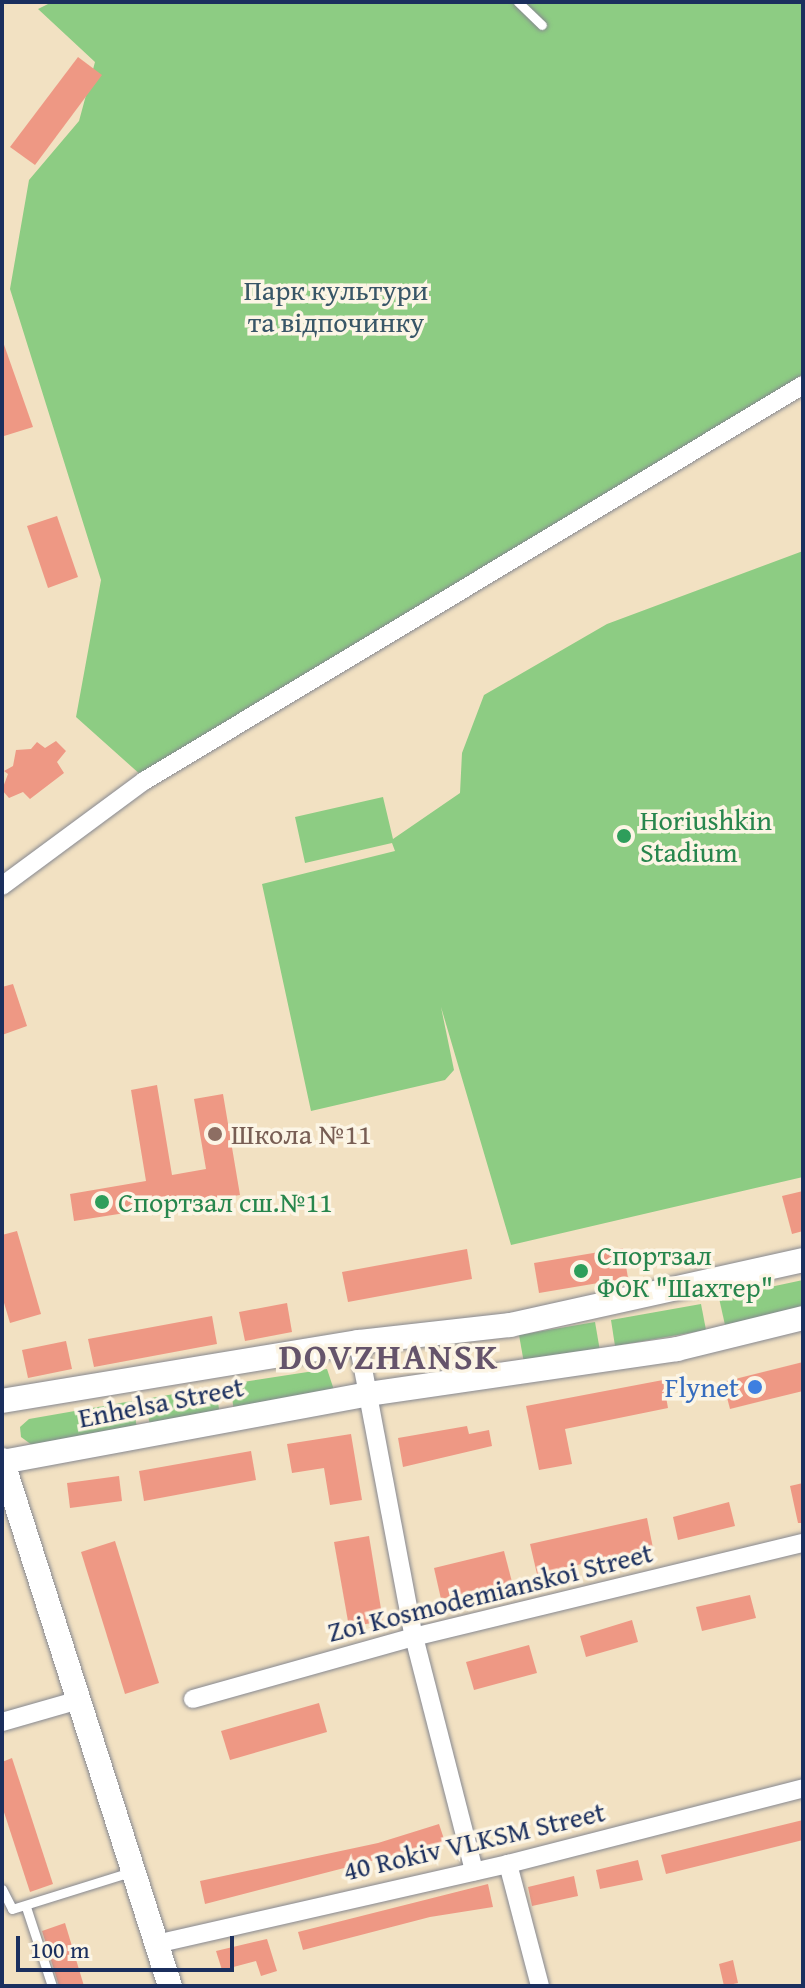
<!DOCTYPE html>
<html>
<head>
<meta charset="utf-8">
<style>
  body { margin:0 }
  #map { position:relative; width:805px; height:1988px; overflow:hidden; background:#f2e1c2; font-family:"Gentium Book Plus",serif }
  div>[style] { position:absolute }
  .green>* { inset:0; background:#8dcc83 }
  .building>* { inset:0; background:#ee9884 }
  .roads { filter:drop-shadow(0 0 2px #868890) drop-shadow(0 0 2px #868890) }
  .lane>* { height:9px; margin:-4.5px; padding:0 4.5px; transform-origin:4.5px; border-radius:4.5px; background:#fff }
  .street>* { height:18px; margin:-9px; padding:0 9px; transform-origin:9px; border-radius:9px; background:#fff }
  .secondary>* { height:24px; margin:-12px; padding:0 12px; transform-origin:12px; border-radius:12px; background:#fff }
  .dots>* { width:22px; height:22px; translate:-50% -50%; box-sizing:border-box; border:4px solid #fcf5e5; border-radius:50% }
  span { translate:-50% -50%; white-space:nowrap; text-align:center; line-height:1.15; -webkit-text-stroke:7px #fcf5e5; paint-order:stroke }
  .park-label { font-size:28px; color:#385667 }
  .leisure-label { font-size:28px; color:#27864d }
  .left { translate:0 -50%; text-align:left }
  .education-label { font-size:28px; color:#785e54 }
  .shop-label { font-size:28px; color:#366cbe }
  .right { translate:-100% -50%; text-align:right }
  .street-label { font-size:28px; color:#1b2f5e }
  .district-label { font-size:36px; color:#65546b; font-weight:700; letter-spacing:2px }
  .frame { position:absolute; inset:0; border:4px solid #1b2f5e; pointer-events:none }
  .scale { position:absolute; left:16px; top:1936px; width:218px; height:36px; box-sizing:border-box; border:4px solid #1b2f5e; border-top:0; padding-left:10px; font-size:24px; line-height:28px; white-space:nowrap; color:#1b2f5e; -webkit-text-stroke:6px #fcf5e5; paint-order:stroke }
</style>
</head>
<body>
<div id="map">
  <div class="green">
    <div style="clip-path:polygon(52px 2px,803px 2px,803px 374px,597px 506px,142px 776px,76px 717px,101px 580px,10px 289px,29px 180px,79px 121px,95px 62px,38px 9px)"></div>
    <div style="clip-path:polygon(803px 551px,803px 1177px,511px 1245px,441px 1007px,454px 1070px,445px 1080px,311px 1111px,262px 884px,395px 851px,392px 843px,305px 863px,295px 817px,383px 797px,393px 839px,460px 793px,462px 753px,484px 695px,607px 624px)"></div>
    <div style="clip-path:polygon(803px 1280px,803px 1308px,725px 1325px,719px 1298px)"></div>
    <div style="clip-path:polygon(701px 1304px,706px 1330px,615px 1346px,611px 1320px)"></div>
    <div style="clip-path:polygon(595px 1322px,600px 1351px,524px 1363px,519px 1335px)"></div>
    <div style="clip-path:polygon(327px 1369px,334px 1390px,234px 1411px,230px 1384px)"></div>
    <div style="clip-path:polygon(215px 1387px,220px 1414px,150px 1426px,145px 1399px)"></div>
    <div style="clip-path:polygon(132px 1401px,137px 1428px,32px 1445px,21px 1437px,20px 1427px,29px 1419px)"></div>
  </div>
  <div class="building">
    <div style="clip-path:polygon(78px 57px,102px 75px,35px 165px,10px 147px)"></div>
    <div style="clip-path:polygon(2px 339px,33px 427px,4px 436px,2px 429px)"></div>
    <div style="clip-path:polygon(57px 516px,78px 577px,48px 588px,27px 526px)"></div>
    <div style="clip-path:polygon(56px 741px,66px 751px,57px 762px,64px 773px,30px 799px,23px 792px,9px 798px,2px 790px,8px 774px,4px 771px,13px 766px,16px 750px,31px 749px,37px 742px,45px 748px)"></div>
    <div style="clip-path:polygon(13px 984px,27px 1026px,2px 1035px,2px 987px)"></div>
    <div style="clip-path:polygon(157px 1085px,172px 1175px,206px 1169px,194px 1099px,223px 1094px,240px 1195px,74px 1221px,70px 1194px,146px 1181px,131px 1090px)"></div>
    <div style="clip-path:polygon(803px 1191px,803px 1231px,792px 1234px,782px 1196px)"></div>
    <div style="clip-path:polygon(17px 1231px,41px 1314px,10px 1323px,2px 1296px,2px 1235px)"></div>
    <div style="clip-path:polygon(623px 1248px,628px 1278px,539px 1293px,534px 1263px)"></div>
    <div style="clip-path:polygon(467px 1249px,472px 1279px,348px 1302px,342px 1272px)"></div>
    <div style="clip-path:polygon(287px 1303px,292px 1332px,245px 1341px,239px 1312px)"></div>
    <div style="clip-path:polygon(212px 1316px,217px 1344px,94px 1367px,88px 1339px)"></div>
    <div style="clip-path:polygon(66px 1341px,72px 1369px,28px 1378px,22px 1350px)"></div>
    <div style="clip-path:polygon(803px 1362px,803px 1391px,730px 1409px,723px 1382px)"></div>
    <div style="clip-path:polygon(663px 1380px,668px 1408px,565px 1429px,572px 1464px,539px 1470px,526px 1406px)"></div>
    <div style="clip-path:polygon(467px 1426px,469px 1434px,489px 1430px,492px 1446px,403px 1467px,398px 1438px)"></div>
    <div style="clip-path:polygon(351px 1434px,362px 1500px,330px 1505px,324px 1468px,292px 1473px,287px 1444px)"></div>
    <div style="clip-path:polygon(251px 1451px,256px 1480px,144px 1501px,139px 1471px)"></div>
    <div style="clip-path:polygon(119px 1476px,122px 1501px,70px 1508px,67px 1483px)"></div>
    <div style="clip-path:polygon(803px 1483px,803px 1523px,798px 1523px,790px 1486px)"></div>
    <div style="clip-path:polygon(729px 1502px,735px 1526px,678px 1540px,673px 1517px)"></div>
    <div style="clip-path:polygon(647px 1518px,653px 1548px,537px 1574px,530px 1544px)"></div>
    <div style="clip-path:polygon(369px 1536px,383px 1621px,349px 1627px,334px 1542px)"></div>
    <div style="clip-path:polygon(115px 1541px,159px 1683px,125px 1694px,81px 1552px)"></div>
    <div style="clip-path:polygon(504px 1551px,512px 1582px,441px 1599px,434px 1568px)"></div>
    <div style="clip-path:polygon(750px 1595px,756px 1618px,702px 1631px,696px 1607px)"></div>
    <div style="clip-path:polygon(632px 1620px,638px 1642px,586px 1657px,580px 1636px)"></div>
    <div style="clip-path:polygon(529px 1645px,537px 1673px,474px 1690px,466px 1662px)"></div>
    <div style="clip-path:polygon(319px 1703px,327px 1732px,230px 1760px,221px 1731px)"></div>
    <div style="clip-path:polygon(12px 1758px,53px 1884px,30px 1892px,2px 1806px,2px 1762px)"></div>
    <div style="clip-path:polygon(803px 1820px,803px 1840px,666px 1874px,661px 1855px)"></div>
    <div style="clip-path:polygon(439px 1824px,445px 1842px,205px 1904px,200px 1881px,378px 1843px)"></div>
    <div style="clip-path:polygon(638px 1860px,643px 1880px,600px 1889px,596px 1870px)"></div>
    <div style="clip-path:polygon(574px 1876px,578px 1896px,532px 1906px,528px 1887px)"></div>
    <div style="clip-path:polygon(488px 1884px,493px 1907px,430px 1917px,303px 1950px,298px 1932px)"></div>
    <div style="clip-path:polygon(65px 1923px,84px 1986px,59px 1986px,42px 1931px)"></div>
    <div style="clip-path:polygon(267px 1939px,277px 1971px,261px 1976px,256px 1961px,222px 1970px,216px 1951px)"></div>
    <div style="clip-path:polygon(733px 1960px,738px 1983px,724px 1986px,719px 1964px)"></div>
  </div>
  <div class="roads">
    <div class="lane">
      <div style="left:518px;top:2px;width:33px;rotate:44deg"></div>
      <div style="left:2px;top:1889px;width:22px;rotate:63deg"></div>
      <div style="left:12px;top:1909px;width:125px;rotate:-17.3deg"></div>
      <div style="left:26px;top:1907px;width:83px;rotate:71.8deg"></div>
    </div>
    <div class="street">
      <div style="left:2px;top:886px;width:177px;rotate:-36.5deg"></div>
      <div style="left:144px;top:781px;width:769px;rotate:-31deg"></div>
      <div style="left:358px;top:1342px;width:300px;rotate:79.3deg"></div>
      <div style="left:414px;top:1637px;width:242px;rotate:75.6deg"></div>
      <div style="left:193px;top:1699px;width:230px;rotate:-15.7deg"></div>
      <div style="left:414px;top:1637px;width:400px;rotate:-13.6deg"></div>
      <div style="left:2px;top:1722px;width:76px;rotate:-16deg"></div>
      <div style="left:508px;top:1864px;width:126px;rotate:75.3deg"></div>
      <div style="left:156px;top:1944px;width:361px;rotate:-12.8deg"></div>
      <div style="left:508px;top:1864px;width:305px;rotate:-14.4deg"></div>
    </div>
    <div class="secondary">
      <div style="left:2px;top:1401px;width:361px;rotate:-9.4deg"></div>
      <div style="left:358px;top:1342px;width:153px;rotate:-6.4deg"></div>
      <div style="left:510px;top:1325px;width:300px;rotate:-12.5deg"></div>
      <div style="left:2px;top:1460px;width:552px;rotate:72.29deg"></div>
      <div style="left:2px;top:1462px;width:373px;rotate:-10.5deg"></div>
      <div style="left:369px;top:1394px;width:311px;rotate:-8.3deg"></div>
      <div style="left:677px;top:1349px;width:130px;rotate:-13.8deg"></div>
    </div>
  </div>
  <div class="dots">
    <div style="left:624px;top:836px;background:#2e9e5b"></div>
    <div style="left:215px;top:1134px;background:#8d6e63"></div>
    <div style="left:102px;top:1202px;background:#2e9e5b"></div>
    <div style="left:581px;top:1271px;background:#2e9e5b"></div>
    <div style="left:755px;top:1387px;background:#3f7fe0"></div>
  </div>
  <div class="park-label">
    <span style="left:336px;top:306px">Парк культури<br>та відпочинку</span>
  </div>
  <div class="leisure-label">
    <span class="left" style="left:640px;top:836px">Horiushkin<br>Stadium</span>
    <span class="left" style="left:118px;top:1202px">Спортзал сш.№11</span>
    <span class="left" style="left:597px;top:1271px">Спортзал<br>ФОК "Шахтер"</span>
  </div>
  <div class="education-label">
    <span class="left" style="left:231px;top:1134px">Школа №11</span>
  </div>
  <div class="shop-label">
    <span class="right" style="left:739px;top:1387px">Flynet</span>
  </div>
  <div class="street-label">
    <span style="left:161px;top:1402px;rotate:-11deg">Enhelsa Street</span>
    <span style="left:490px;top:1592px;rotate:-14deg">Zoi Kosmodemianskoi Street</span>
    <span style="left:474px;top:1841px;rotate:-13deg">40 Rokiv VLKSM Street</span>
  </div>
  <div class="district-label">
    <span style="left:389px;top:1356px">DOVZHANSK</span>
  </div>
  <div class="frame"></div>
  <div class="scale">100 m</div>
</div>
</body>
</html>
